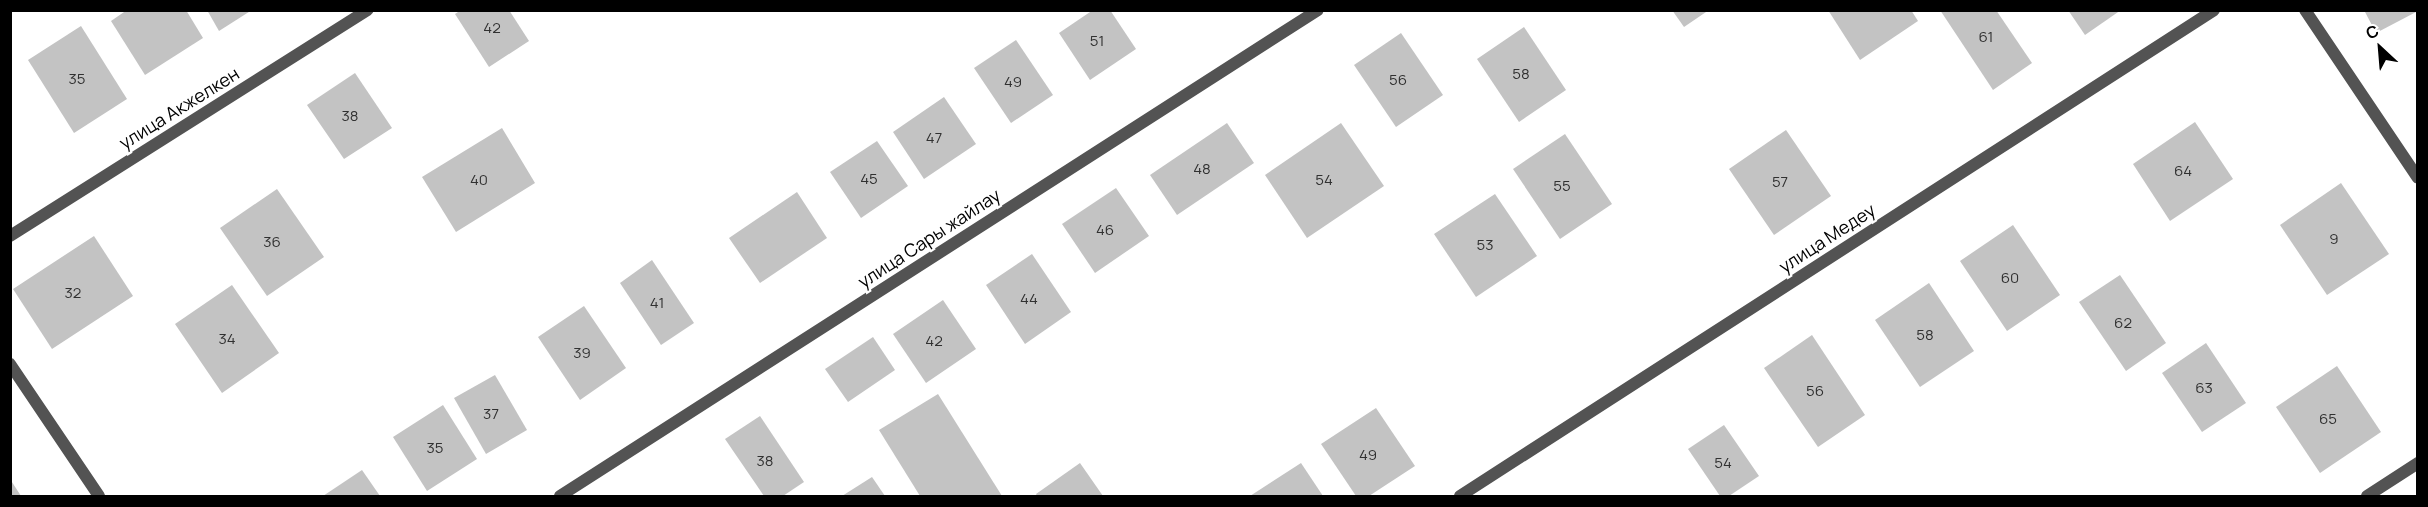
<!DOCTYPE html>
<html>
<head>
<meta charset="utf-8">
<style>
  body { margin:0 }
  #map { position:relative; width:2428px; height:507px; overflow:hidden; background:#fff; font-family:Manrope,sans-serif }
  div>[style] { position:absolute }
  .building>* { inset:0; background:#c3c3c3 }
  .minor>* { height:12px; margin:-6px; padding:0 6px; transform-origin:6px; border-radius:6px; background:#535353 }
  span { translate:-50% -50%; white-space:nowrap; text-align:center; line-height:1.15; -webkit-text-stroke:4.5px #fff; paint-order:stroke }
  .number-label { font-size:15px; color:#313131 }
  .number-label span { -webkit-text-stroke-width:0 }
  .street-label { font-size:18px; color:#000 }
  .frame { position:absolute; inset:0; border:12px solid #000; pointer-events:none }
  .north { position:absolute; left:2350px; top:18px; width:60px; height:60px; -webkit-text-stroke:4px #fff; paint-order:stroke; rotate:334deg; font-size:16px; font-weight:700; line-height:24px; text-align:center; color:#000 }
  .north::after { content:''; display:block; margin:auto; width:21px; height:27px; background:#000; clip-path:polygon(50% 0,100% 100%,50% 72%,0 100%) }
</style>
</head>
<body>
<div id="map">
  <div class="building">
    <div style="clip-path:polygon(127px 10px,186px 10px,203px 38px,145px 75px,111px 21px)"></div>
    <div style="clip-path:polygon(207px 10px,252px 10px,219px 31px)"></div>
    <div style="clip-path:polygon(461px 10px,509px 10px,529px 41px,489px 67px,455px 14px)"></div>
    <div style="clip-path:polygon(1093px 10px,1110px 10px,1136px 49px,1090px 80px,1059px 33px)"></div>
    <div style="clip-path:polygon(1672px 10px,1709px 10px,1684px 27px)"></div>
    <div style="clip-path:polygon(1828px 10px,1911px 10px,1918px 21px,1860px 60px)"></div>
    <div style="clip-path:polygon(1940px 10px,1996px 10px,2032px 63px,1993px 90px)"></div>
    <div style="clip-path:polygon(2068px 10px,2121px 10px,2085px 35px)"></div>
    <div style="clip-path:polygon(2364px 10px,2418px 10px,2418px 11px,2376px 33px)"></div>
    <div style="clip-path:polygon(81px 26px,127px 99px,74px 133px,28px 60px)"></div>
    <div style="clip-path:polygon(1524px 27px,1566px 90px,1519px 122px,1477px 59px)"></div>
    <div style="clip-path:polygon(1401px 33px,1443px 95px,1396px 127px,1354px 65px)"></div>
    <div style="clip-path:polygon(1016px 40px,1053px 95px,1011px 123px,974px 68px)"></div>
    <div style="clip-path:polygon(355px 73px,392px 128px,344px 159px,307px 105px)"></div>
    <div style="clip-path:polygon(944px 97px,976px 144px,924px 179px,893px 132px)"></div>
    <div style="clip-path:polygon(2195px 122px,2233px 179px,2170px 221px,2133px 164px)"></div>
    <div style="clip-path:polygon(1227px 123px,1254px 163px,1177px 215px,1150px 175px)"></div>
    <div style="clip-path:polygon(1341px 123px,1384px 186px,1307px 238px,1265px 175px)"></div>
    <div style="clip-path:polygon(502px 128px,535px 183px,456px 232px,422px 177px)"></div>
    <div style="clip-path:polygon(1786px 130px,1831px 196px,1774px 235px,1729px 169px)"></div>
    <div style="clip-path:polygon(1565px 134px,1612px 204px,1560px 239px,1513px 169px)"></div>
    <div style="clip-path:polygon(877px 141px,908px 186px,861px 218px,830px 172px)"></div>
    <div style="clip-path:polygon(2341px 183px,2389px 254px,2327px 295px,2280px 225px)"></div>
    <div style="clip-path:polygon(1116px 188px,1149px 236px,1095px 273px,1062px 224px)"></div>
    <div style="clip-path:polygon(277px 189px,324px 257px,267px 296px,220px 228px)"></div>
    <div style="clip-path:polygon(797px 192px,827px 238px,760px 283px,729px 238px)"></div>
    <div style="clip-path:polygon(1495px 194px,1537px 256px,1476px 297px,1434px 234px)"></div>
    <div style="clip-path:polygon(2013px 225px,2060px 295px,2007px 331px,1960px 261px)"></div>
    <div style="clip-path:polygon(94px 236px,133px 296px,52px 349px,13px 289px)"></div>
    <div style="clip-path:polygon(1032px 254px,1071px 312px,1025px 344px,986px 285px)"></div>
    <div style="clip-path:polygon(652px 260px,694px 323px,661px 345px,620px 283px)"></div>
    <div style="clip-path:polygon(2120px 275px,2166px 343px,2126px 371px,2079px 302px)"></div>
    <div style="clip-path:polygon(1929px 283px,1974px 351px,1920px 387px,1875px 320px)"></div>
    <div style="clip-path:polygon(232px 285px,279px 353px,222px 393px,175px 324px)"></div>
    <div style="clip-path:polygon(943px 300px,976px 349px,926px 383px,893px 334px)"></div>
    <div style="clip-path:polygon(584px 306px,626px 368px,580px 400px,538px 337px)"></div>
    <div style="clip-path:polygon(1812px 335px,1865px 415px,1818px 447px,1764px 368px)"></div>
    <div style="clip-path:polygon(873px 337px,895px 370px,848px 402px,825px 369px)"></div>
    <div style="clip-path:polygon(2206px 343px,2246px 403px,2202px 432px,2162px 373px)"></div>
    <div style="clip-path:polygon(2337px 366px,2381px 432px,2320px 473px,2276px 407px)"></div>
    <div style="clip-path:polygon(495px 375px,527px 430px,486px 454px,454px 398px)"></div>
    <div style="clip-path:polygon(938px 394px,1002px 496px,920px 496px,879px 430px)"></div>
    <div style="clip-path:polygon(443px 405px,477px 459px,427px 491px,393px 437px)"></div>
    <div style="clip-path:polygon(1376px 408px,1415px 466px,1369px 496px,1356px 496px,1321px 444px)"></div>
    <div style="clip-path:polygon(760px 416px,804px 482px,783px 496px,764px 496px,725px 439px)"></div>
    <div style="clip-path:polygon(1724px 425px,1759px 476px,1729px 496px,1720px 496px,1688px 449px)"></div>
    <div style="clip-path:polygon(1080px 463px,1103px 496px,1037px 496px,1036px 494px)"></div>
    <div style="clip-path:polygon(1301px 463px,1323px 496px,1250px 496px)"></div>
    <div style="clip-path:polygon(362px 470px,380px 496px,323px 496px)"></div>
    <div style="clip-path:polygon(872px 477px,885px 496px,842px 496px)"></div>
    <div style="clip-path:polygon(10px 479px,21px 496px,10px 496px)"></div>
  </div>
  <div class="minor">
    <div style="left:2305px;top:10px;width:202px;rotate:56.1deg"></div>
    <div style="left:10px;top:236px;width:423px;rotate:-32.3deg"></div>
    <div style="left:10px;top:364px;width:159px;rotate:56deg"></div>
    <div style="left:560px;top:496px;width:900px;rotate:-32.67deg"></div>
    <div style="left:1460px;top:496px;width:897px;rotate:-32.8deg"></div>
    <div style="left:2367px;top:496px;width:61px;rotate:-32.9deg"></div>
  </div>
  <div class="number-label">
    <span style="left:492px;top:28px">42</span>
    <span style="left:1986px;top:37px">61</span>
    <span style="left:1097px;top:41px">51</span>
    <span style="left:1521px;top:74px">58</span>
    <span style="left:77px;top:79px">35</span>
    <span style="left:1398px;top:80px">56</span>
    <span style="left:1013px;top:82px">49</span>
    <span style="left:350px;top:116px">38</span>
    <span style="left:934px;top:138px">47</span>
    <span style="left:1202px;top:169px">48</span>
    <span style="left:2183px;top:171px">64</span>
    <span style="left:869px;top:179px">45</span>
    <span style="left:479px;top:180px">40</span>
    <span style="left:1324px;top:180px">54</span>
    <span style="left:1780px;top:182px">57</span>
    <span style="left:1562px;top:186px">55</span>
    <span style="left:1105px;top:230px">46</span>
    <span style="left:2334px;top:239px">9</span>
    <span style="left:272px;top:242px">36</span>
    <span style="left:1485px;top:245px">53</span>
    <span style="left:2010px;top:278px">60</span>
    <span style="left:73px;top:293px">32</span>
    <span style="left:1029px;top:299px">44</span>
    <span style="left:657px;top:303px">41</span>
    <span style="left:2123px;top:323px">62</span>
    <span style="left:1925px;top:335px">58</span>
    <span style="left:227px;top:339px">34</span>
    <span style="left:934px;top:341px">42</span>
    <span style="left:582px;top:353px">39</span>
    <span style="left:2204px;top:388px">63</span>
    <span style="left:1815px;top:391px">56</span>
    <span style="left:491px;top:414px">37</span>
    <span style="left:2328px;top:419px">65</span>
    <span style="left:435px;top:448px">35</span>
    <span style="left:1368px;top:455px">49</span>
    <span style="left:765px;top:461px">38</span>
    <span style="left:1723px;top:463px">54</span>
  </div>
  <div class="street-label">
    <span style="left:179px;top:108px;rotate:-32deg">улица Акжелкен</span>
    <span style="left:929px;top:238px;rotate:-33deg">улица Сары жайлау</span>
    <span style="left:1827px;top:238px;rotate:-33deg">улица Медеу</span>
  </div>
  <div class="frame"></div>
  <div class="north">С</div>
</div>
</body>
</html>
